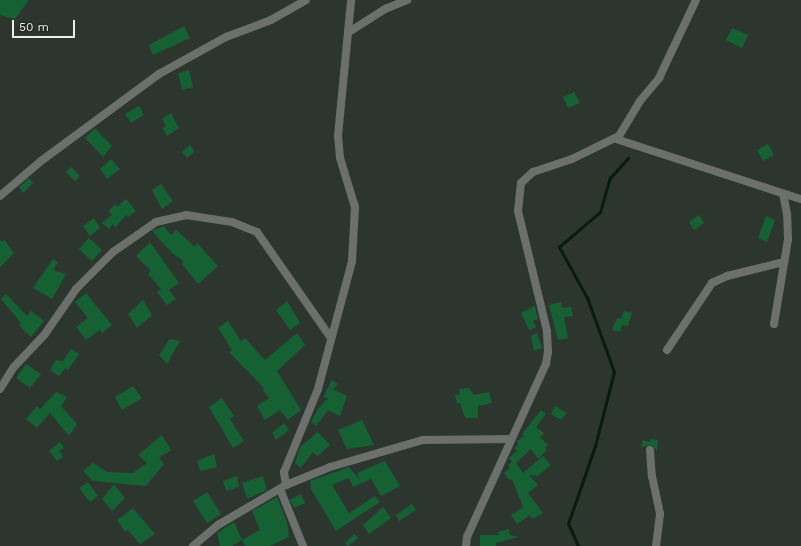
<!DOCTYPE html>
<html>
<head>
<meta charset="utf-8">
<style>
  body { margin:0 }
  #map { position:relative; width:801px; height:546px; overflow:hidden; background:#2c362e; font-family:"Work Sans",sans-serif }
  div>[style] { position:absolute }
  .stream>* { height:2.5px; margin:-1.25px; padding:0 1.25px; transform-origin:1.25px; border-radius:1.25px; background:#061c0d }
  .building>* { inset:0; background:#166133 }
  .minor>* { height:8px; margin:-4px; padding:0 4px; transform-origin:4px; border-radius:4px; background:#6b706c }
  span { translate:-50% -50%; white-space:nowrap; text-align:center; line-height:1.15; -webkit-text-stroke:4px #222c24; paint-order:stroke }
  .scale { position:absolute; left:12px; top:20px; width:63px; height:18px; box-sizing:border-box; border:2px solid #e9efea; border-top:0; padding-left:5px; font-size:12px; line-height:14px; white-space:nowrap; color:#e9efea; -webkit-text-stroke:3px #222c24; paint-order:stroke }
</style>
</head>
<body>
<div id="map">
  <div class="stream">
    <div style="left:578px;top:546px;width:24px;rotate:-114deg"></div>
    <div style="left:568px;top:524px;width:83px;rotate:-70.9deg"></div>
    <div style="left:595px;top:446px;width:76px;rotate:-75.6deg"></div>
    <div style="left:614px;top:372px;width:79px;rotate:-110deg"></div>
    <div style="left:587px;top:298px;width:58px;rotate:-118.8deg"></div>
    <div style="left:559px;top:247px;width:54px;rotate:-40.5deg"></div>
    <div style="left:600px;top:212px;width:35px;rotate:-74deg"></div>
    <div style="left:610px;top:178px;width:27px;rotate:-48deg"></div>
  </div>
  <div class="building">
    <div style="clip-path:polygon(0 0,29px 0,15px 19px,0 15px)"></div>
    <div style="clip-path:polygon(184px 26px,190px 38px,153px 55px,149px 45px)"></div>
    <div style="clip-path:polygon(732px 28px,748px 35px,742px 48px,726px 40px)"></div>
    <div style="clip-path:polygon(189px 70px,193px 87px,182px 90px,178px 73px)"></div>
    <div style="clip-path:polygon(574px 92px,580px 103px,568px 108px,563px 97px)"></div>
    <div style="clip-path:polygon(139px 106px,144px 115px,131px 123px,125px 114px)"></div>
    <div style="clip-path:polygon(171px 113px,179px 128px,167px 136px,162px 128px,166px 126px,162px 119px)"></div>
    <div style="clip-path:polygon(95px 128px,112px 146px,103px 157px,85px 138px)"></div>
    <div style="clip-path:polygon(768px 144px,774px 155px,763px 161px,757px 150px)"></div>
    <div style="clip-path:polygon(190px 145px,195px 151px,187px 158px,182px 152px)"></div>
    <div style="clip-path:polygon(111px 159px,120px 169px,107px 179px,100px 169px)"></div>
    <div style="clip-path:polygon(71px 167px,80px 176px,75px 181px,66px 172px)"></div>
    <div style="clip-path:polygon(29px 178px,33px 183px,23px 193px,19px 187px)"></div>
    <div style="clip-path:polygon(161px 184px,173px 201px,162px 209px,152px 190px)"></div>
    <div style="clip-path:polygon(126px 199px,136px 211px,128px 217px,126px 215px,115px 228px,113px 224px,109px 229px,102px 223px,112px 215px,109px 211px,115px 204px,117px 207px)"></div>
    <div style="clip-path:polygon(699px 215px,704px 223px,694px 230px,689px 222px)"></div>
    <div style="clip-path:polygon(766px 216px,775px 220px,767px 242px,758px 238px)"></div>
    <div style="clip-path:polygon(94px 218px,100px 228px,90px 236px,83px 226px)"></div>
    <div style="clip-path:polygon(164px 226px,171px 235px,176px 230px,195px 247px,197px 243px,218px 266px,198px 284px,182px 264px,183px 261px,172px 253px,152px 231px)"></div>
    <div style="clip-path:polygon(89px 238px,102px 250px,92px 261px,79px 249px)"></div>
    <div style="clip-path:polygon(0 240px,3px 242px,4px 240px,14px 253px,0 267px)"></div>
    <div style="clip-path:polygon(150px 242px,179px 283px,169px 290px,176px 299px,167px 305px,157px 292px,161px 289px,148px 274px,151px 271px,136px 256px)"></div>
    <div style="clip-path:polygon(53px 259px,58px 262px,53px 270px,66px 274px,52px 299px,33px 288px)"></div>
    <div style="clip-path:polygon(86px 293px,112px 325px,102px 333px,100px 330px,86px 340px,76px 327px,88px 318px,75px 302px)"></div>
    <div style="clip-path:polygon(6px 294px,27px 316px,31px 311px,44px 321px,31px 337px,19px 325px,21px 323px,1px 299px)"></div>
    <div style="clip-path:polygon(143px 300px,152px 315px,137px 328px,128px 314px)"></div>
    <div style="clip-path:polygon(287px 301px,300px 323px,290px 330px,276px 310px)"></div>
    <div style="clip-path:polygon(561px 302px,562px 308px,571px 307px,573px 316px,564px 317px,568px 338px,558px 340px,549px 305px)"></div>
    <div style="clip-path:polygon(535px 306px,538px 319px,533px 321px,536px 327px,529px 330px,521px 313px)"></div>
    <div style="clip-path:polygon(624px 311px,632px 313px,628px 326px,622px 325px,620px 332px,612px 330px,617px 318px,621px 319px)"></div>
    <div style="clip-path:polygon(228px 321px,241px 341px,245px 338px,265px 360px,297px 333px,305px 345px,277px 371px,301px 410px,288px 420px,280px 410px,265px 420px,257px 406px,269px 398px,262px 389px,264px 388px,229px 352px,232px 350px,218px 328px)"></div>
    <div style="clip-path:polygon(537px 333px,542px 348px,534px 351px,531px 336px)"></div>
    <div style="clip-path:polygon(170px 339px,180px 341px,167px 364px,159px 355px)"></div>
    <div style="clip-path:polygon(71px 349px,79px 354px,68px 370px,65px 368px,59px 376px,50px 370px,56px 360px,63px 361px)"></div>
    <div style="clip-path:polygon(26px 364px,41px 374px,30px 388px,16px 378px)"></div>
    <div style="clip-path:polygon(332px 380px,338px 384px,333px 389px,347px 396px,340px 416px,328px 410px,316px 426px,311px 422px,318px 409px,328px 398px,323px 397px)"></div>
    <div style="clip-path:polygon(133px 386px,142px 398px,122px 410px,115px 397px)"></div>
    <div style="clip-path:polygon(469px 388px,474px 395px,489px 392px,492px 403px,478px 406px,478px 418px,465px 418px,460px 403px,457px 404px,455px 395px,460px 394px,459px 389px)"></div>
    <div style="clip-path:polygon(56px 392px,67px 397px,61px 406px,77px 424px,69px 436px,50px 413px,37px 428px,26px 419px,37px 406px,40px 409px)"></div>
    <div style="clip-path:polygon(222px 398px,234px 416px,230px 419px,244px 441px,233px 448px,209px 407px)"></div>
    <div style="clip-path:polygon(555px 406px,567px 413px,561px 420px,551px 414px)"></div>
    <div style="clip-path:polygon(541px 410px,546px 414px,536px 427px,544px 433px,540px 437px,548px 445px,545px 448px,547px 450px,538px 459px,531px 449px,516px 463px,523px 473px,543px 456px,551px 465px,538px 476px,529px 475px,538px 485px,528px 493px,543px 513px,532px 519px,530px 515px,517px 524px,511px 515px,523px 507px,512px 479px,509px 480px,504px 473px,510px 468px,508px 465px,512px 462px,509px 458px,517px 451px,514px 448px,518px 445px,517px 441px,524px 436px,522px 434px)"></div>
    <div style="clip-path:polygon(362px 420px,374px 445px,347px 449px,338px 430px)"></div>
    <div style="clip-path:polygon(284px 423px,289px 430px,276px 440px,272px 433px)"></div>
    <div style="clip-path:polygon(318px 432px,330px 445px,317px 456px,313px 452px,301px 468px,295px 463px,300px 447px)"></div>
    <div style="clip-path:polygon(162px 435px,171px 450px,159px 458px,164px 464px,146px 486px,93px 481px,83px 471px,93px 463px,107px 472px,133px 473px,147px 463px,138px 455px)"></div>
    <div style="clip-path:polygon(651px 439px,658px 440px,657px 451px,652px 445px,641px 447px,643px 440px,650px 442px)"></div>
    <div style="clip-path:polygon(60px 442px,64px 448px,59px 451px,63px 457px,57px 461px,49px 451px)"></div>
    <div style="clip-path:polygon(214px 454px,217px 467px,200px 471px,197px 461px)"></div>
    <div style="clip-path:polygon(385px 461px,400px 486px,381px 496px,371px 479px,353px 487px,349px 478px,332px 485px,349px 513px,375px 496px,380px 502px,336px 531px,311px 489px,310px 481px,349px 467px,360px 480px,357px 473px)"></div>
    <div style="clip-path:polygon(237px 476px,239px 487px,226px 491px,223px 481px)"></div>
    <div style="clip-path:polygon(263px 476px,267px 490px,247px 499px,242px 483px)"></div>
    <div style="clip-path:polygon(88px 482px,98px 496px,90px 502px,79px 488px)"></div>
    <div style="clip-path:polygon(114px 484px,125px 498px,112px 511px,102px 499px)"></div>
    <div style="clip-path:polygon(207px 492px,221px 514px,207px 523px,193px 501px)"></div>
    <div style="clip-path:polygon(301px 494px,305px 503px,294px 508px,290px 500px)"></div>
    <div style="clip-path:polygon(277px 497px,287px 522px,289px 537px,270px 546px,245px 546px,242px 540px,260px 530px,252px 511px)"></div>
    <div style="clip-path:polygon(412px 504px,416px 510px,399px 521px,396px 515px)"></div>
    <div style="clip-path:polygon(383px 507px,391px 518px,369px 534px,363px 525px)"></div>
    <div style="clip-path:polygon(133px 508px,155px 534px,140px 544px,128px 530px,125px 532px,117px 520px)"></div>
    <div style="clip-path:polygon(234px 522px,242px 540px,232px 546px,220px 546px,217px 533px)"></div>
    <div style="clip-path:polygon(509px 529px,510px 535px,519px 537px,496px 543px,496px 546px,480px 546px,480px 535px,499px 535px,498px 532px)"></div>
    <div style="clip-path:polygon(354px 534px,359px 538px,348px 546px,345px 543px)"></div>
  </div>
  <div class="minor">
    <div style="left:349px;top:32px;width:43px;rotate:-32.6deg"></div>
    <div style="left:385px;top:9px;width:24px;rotate:-22deg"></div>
    <div style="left:616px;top:139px;width:194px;rotate:18deg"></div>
    <div style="left:0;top:196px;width:54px;rotate:-40.5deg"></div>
    <div style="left:41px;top:161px;width:147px;rotate:-36.4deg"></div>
    <div style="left:159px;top:74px;width:77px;rotate:-28.9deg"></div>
    <div style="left:226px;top:37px;width:48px;rotate:-20.7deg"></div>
    <div style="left:271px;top:20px;width:40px;rotate:-29.7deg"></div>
    <div style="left:774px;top:324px;width:86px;rotate:-80.6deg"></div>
    <div style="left:788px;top:239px;width:25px;rotate:-92deg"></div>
    <div style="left:787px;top:214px;width:20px;rotate:-101deg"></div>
    <div style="left:667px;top:350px;width:81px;rotate:-56.1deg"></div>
    <div style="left:712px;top:283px;width:17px;rotate:-25deg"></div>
    <div style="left:727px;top:276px;width:59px;rotate:-13.8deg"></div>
    <div style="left:0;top:389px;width:26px;rotate:-58deg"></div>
    <div style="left:14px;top:367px;width:45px;rotate:-46.8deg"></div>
    <div style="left:45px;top:334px;width:55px;rotate:-55.4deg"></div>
    <div style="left:76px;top:289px;width:52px;rotate:-45deg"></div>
    <div style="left:113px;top:252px;width:52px;rotate:-34.9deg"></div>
    <div style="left:156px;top:222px;width:31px;rotate:-13deg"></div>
    <div style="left:186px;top:215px;width:47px;rotate:8.7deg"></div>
    <div style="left:232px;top:222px;width:27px;rotate:22deg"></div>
    <div style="left:257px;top:232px;width:129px;rotate:55.1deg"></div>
    <div style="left:650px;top:450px;width:26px;rotate:86deg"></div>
    <div style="left:652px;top:476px;width:39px;rotate:78deg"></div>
    <div style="left:660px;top:514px;width:32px;rotate:97deg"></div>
    <div style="left:286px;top:485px;width:13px;rotate:-99deg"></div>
    <div style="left:284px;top:472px;width:90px;rotate:-67.7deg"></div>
    <div style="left:318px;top:389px;width:132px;rotate:-75.1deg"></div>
    <div style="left:352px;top:261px;width:54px;rotate:-86.8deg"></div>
    <div style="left:355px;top:207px;width:51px;rotate:-107deg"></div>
    <div style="left:340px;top:158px;width:22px;rotate:-95deg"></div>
    <div style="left:338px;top:136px;width:137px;rotate:-84.5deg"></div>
    <div style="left:280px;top:489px;width:61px;rotate:68deg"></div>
    <div style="left:193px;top:546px;width:33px;rotate:-40deg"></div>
    <div style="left:218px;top:525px;width:79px;rotate:-30.5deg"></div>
    <div style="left:286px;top:485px;width:48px;rotate:-22.2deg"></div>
    <div style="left:330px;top:467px;width:97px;rotate:-16.2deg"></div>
    <div style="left:423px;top:440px;width:88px;rotate:-0.7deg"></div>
    <div style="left:466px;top:546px;width:9px;rotate:-84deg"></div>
    <div style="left:467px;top:537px;width:190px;rotate:-65.5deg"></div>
    <div style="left:546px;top:364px;width:12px;rotate:-81deg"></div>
    <div style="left:548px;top:352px;width:21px;rotate:-93deg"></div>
    <div style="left:547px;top:331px;width:123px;rotate:-103.6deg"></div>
    <div style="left:518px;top:211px;width:28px;rotate:-84deg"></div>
    <div style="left:521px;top:183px;width:16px;rotate:-43deg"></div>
    <div style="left:533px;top:172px;width:41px;rotate:-18.4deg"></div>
    <div style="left:572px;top:159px;width:52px;rotate:-26.1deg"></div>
    <div style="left:619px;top:136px;width:41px;rotate:-59deg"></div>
    <div style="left:640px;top:101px;width:30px;rotate:-50deg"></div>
    <div style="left:659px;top:78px;width:86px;rotate:-64.6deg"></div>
  </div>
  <div class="scale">50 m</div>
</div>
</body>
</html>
